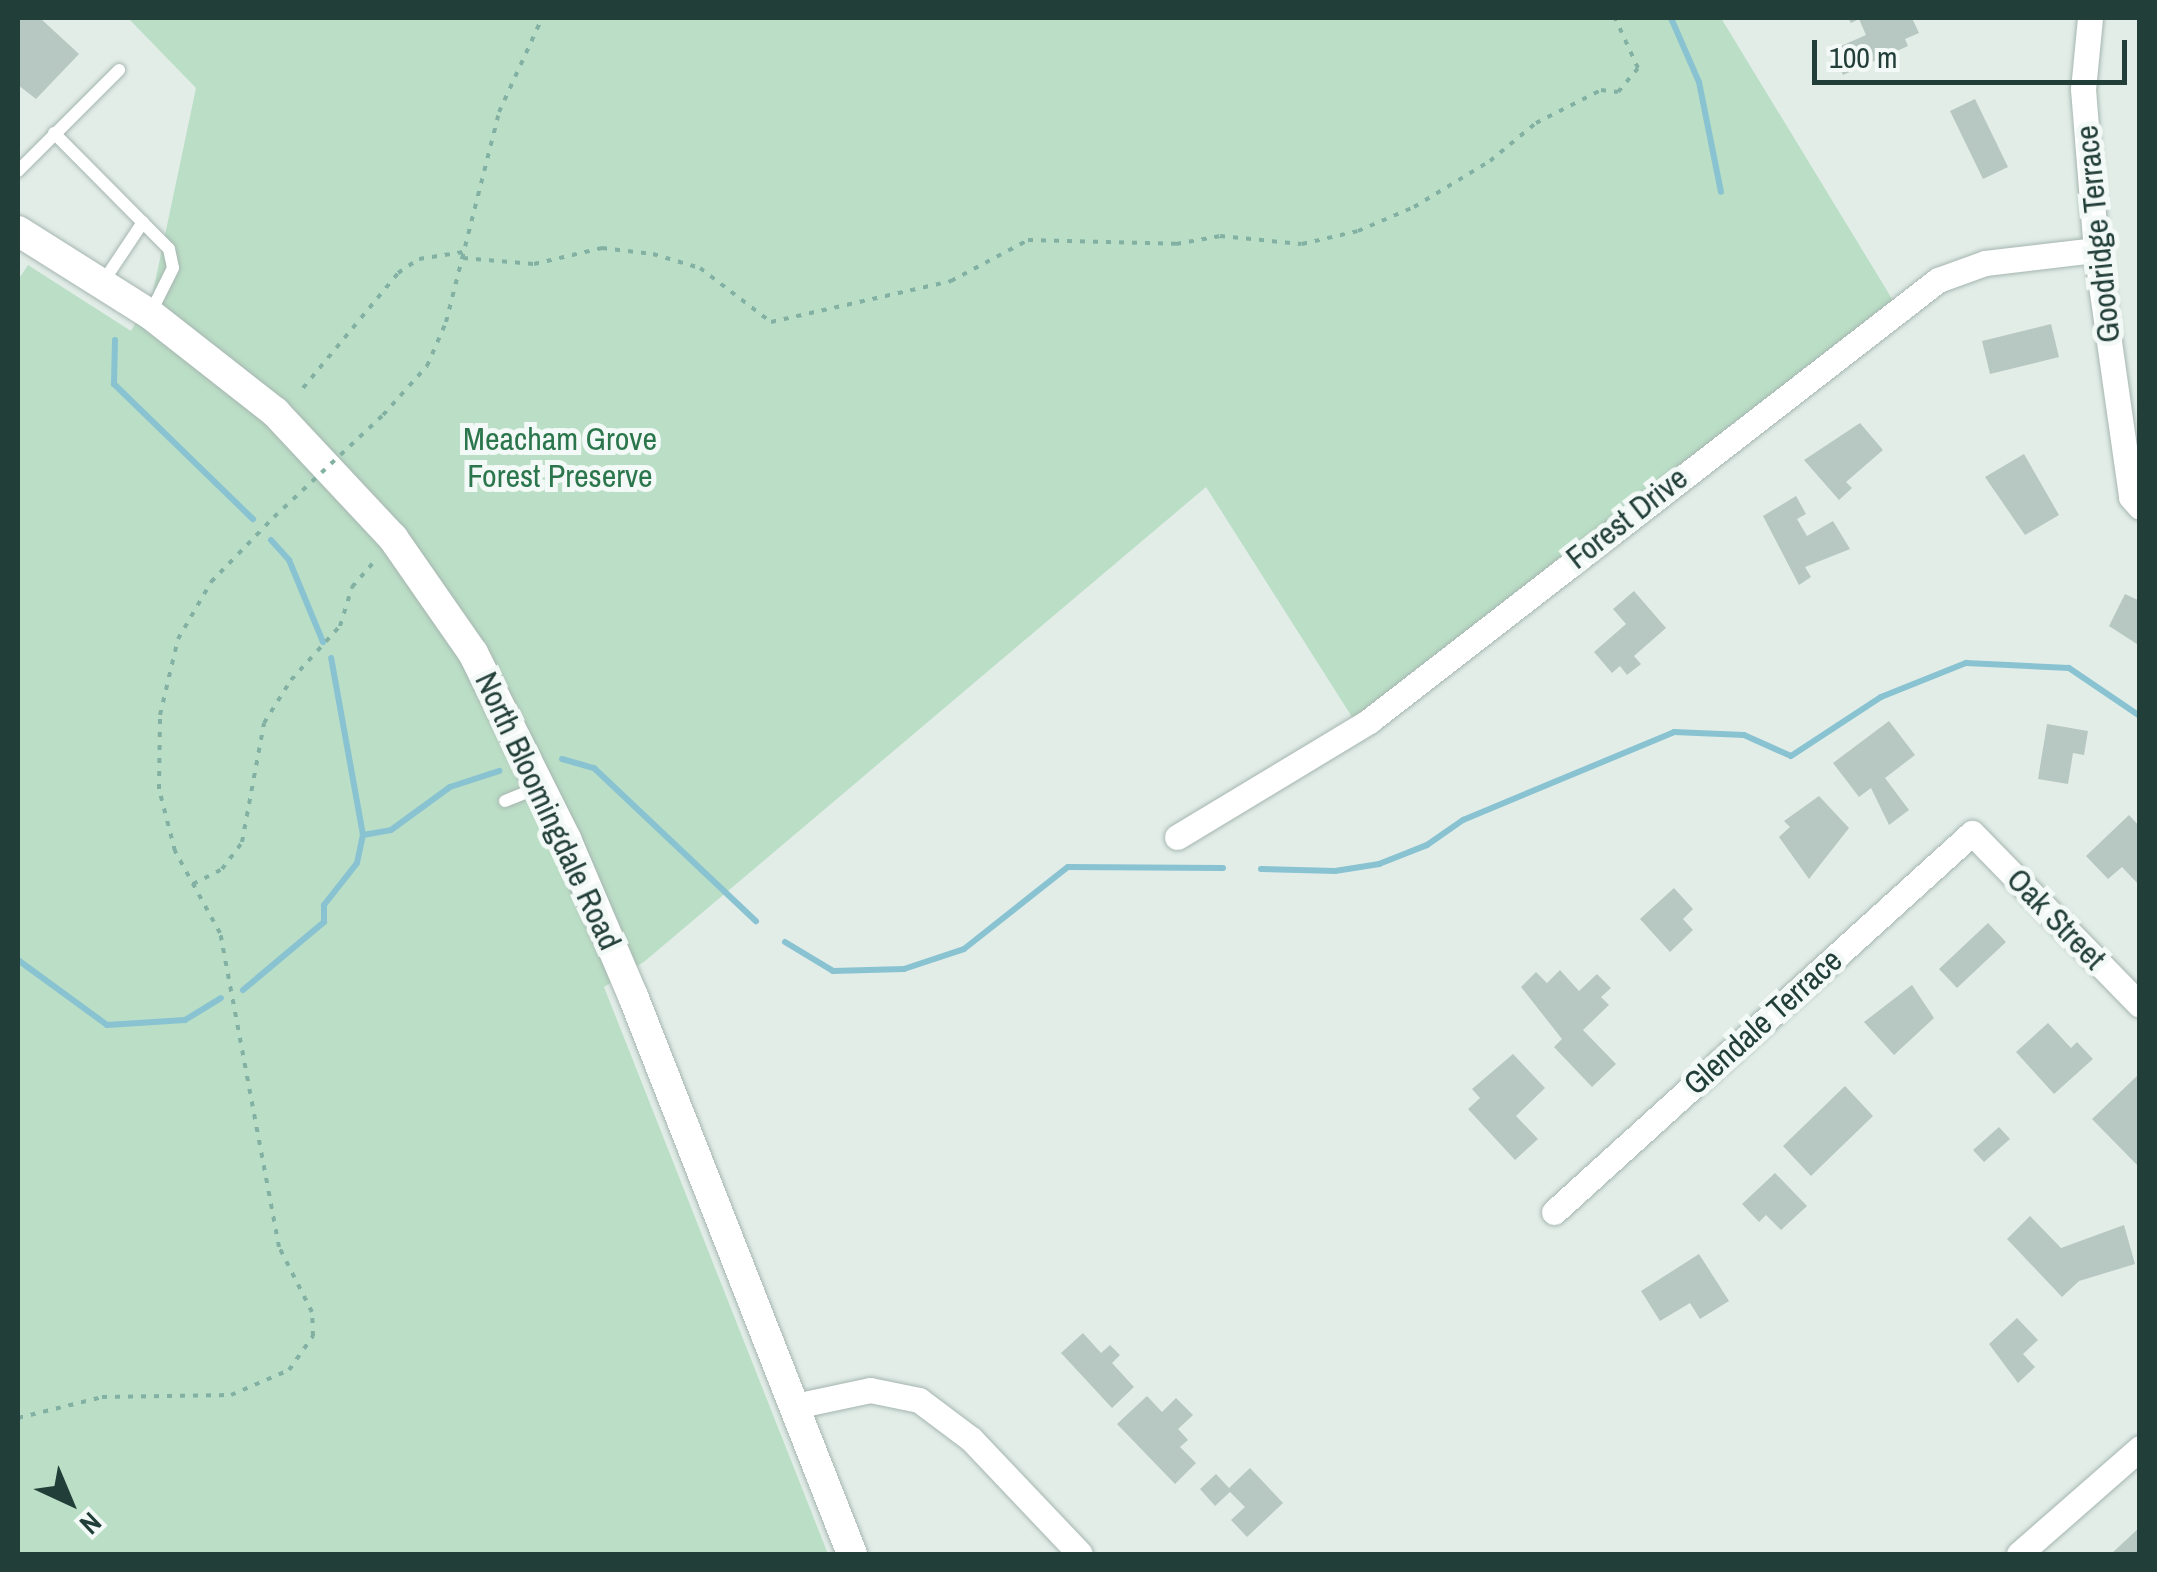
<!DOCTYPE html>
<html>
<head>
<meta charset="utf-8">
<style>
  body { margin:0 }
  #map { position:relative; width:2157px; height:1572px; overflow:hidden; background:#e2ede8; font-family:"Archivo Narrow",sans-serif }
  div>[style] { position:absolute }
  .green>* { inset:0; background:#bbdec6 }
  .stream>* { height:6px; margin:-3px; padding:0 3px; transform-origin:3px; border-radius:3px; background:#89c3d2 }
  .building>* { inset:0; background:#b7c7c2 }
  .path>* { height:4px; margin-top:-2px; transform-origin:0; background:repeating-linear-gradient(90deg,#82b1a4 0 5px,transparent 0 13px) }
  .roads { filter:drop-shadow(0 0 2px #a5b5b0) drop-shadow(0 0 2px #a5b5b0) }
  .lane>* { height:12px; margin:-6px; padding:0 6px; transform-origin:6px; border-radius:6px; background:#fff }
  .street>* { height:25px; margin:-12.5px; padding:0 12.5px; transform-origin:12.5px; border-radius:12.5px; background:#fff }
  .secondary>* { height:30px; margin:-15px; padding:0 15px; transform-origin:15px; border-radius:15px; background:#fff }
  .path-bridge>* { height:4px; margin-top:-2px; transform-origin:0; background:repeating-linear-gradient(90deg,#82b1a4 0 5px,transparent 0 13px) }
  span { translate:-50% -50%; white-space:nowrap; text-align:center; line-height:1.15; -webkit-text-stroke:10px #f3f9f6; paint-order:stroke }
  .street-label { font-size:32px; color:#223e38 }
  .park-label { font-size:32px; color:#2b764c }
  .frame { position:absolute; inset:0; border:20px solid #223e38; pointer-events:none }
  .north { position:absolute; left:20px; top:1452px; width:100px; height:100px; -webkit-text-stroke:8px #f3f9f6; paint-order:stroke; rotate:136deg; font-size:28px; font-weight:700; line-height:40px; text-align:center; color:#223e38 }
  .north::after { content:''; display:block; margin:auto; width:35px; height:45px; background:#223e38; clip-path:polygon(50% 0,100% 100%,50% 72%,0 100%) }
  .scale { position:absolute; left:1812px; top:40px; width:315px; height:45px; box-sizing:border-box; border:5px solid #223e38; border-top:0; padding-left:12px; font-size:30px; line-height:35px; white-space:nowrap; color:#223e38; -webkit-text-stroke:8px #f3f9f6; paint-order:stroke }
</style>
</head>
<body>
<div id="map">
  <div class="green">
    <div style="clip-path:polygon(128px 18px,1721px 18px,1897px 307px,1359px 728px,1206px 487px,645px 961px,604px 987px,828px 1554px,18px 1554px,18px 280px,28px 265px,131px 331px,153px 292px,196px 88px)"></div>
  </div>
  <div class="stream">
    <div style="left:1671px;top:18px;width:70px;rotate:66.4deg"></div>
    <div style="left:1699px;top:82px;width:112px;rotate:78.7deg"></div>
    <div style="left:115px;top:340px;width:44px;rotate:91.3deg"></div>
    <div style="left:114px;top:384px;width:194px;rotate:44.2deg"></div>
    <div style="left:271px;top:540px;width:27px;rotate:48deg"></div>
    <div style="left:289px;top:560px;width:89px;rotate:67.5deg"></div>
    <div style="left:562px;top:759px;width:33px;rotate:16deg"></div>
    <div style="left:594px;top:768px;width:223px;rotate:43.4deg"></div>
    <div style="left:363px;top:835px;width:28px;rotate:-10deg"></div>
    <div style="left:391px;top:830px;width:73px;rotate:-36.1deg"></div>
    <div style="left:450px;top:787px;width:52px;rotate:-18.1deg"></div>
    <div style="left:1261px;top:869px;width:74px;rotate:1.5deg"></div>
    <div style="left:1335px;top:871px;width:45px;rotate:-9deg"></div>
    <div style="left:1379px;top:864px;width:52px;rotate:-21.6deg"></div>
    <div style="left:1427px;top:845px;width:44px;rotate:-34.8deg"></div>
    <div style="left:1463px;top:820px;width:229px;rotate:-22.6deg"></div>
    <div style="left:1674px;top:732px;width:70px;rotate:2.5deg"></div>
    <div style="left:1744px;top:735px;width:51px;rotate:24.1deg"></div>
    <div style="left:1791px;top:756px;width:108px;rotate:-33.2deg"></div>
    <div style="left:1881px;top:697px;width:92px;rotate:-21.8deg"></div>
    <div style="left:1966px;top:663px;width:103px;rotate:2.8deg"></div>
    <div style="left:2069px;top:668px;width:86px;rotate:34.1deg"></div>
    <div style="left:785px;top:942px;width:56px;rotate:31.1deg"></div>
    <div style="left:833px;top:971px;width:71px;rotate:-1.6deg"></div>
    <div style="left:904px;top:969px;width:63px;rotate:-18.4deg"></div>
    <div style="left:964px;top:949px;width:132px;rotate:-38.3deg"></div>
    <div style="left:1068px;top:867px;width:155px;rotate:0.4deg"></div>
    <div style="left:18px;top:960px;width:110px;rotate:36.1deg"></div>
    <div style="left:107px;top:1025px;width:78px;rotate:-3.7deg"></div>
    <div style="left:185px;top:1020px;width:42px;rotate:-31.4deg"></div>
    <div style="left:243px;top:990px;width:106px;rotate:-40deg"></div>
    <div style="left:324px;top:922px;width:17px;rotate:-90deg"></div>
    <div style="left:324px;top:905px;width:53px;rotate:-51.8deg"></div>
    <div style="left:357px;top:863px;width:29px;rotate:-78deg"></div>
    <div style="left:363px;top:835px;width:180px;rotate:-100.2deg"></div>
  </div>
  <div class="building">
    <div style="clip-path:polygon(18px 18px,40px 18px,79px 54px,36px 99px,18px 85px)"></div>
    <div style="clip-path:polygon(1848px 18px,1912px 18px,1919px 33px,1905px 39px,1908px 46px,1843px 75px,1832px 50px,1866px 35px,1859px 19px,1851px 23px)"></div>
    <div style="clip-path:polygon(1975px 99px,2008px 167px,1983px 179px,1950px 111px)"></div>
    <div style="clip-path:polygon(2051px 324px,2059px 357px,1990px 374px,1982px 341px)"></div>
    <div style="clip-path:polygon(1860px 423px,1883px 450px,1846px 482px,1852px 488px,1839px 500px,1804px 460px)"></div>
    <div style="clip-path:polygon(2024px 454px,2059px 515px,2025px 535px,1985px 477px)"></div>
    <div style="clip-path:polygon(1796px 496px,1806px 514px,1797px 519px,1807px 536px,1833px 521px,1850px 549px,1805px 567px,1811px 577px,1799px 585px,1763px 516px)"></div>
    <div style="clip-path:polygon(1634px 591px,1666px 628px,1634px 656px,1641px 664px,1627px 675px,1620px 666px,1612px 673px,1594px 652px,1626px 624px,1613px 609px)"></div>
    <div style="clip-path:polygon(2125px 594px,2140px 601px,2140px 646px,2109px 626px)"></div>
    <div style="clip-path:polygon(1889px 721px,1915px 755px,1885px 778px,1909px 810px,1889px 825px,1871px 788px,1859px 797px,1833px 763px)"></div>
    <div style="clip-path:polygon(2047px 724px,2088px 731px,2084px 755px,2073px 753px,2068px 784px,2038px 779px)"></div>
    <div style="clip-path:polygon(1819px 796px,1849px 828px,1809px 879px,1779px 837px,1790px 827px,1784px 821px)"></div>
    <div style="clip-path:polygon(2129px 815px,2140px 827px,2140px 886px,2122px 867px,2108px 879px,2086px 856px)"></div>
    <div style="clip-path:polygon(1674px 888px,1693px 909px,1683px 919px,1693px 930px,1670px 952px,1640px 919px)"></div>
    <div style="clip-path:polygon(1988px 923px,2006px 942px,1957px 988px,1939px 969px)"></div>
    <div style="clip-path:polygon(1560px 970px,1579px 991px,1597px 974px,1611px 988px,1601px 997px,1609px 1005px,1583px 1030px,1616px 1064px,1592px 1087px,1554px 1047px,1562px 1039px,1521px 987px,1536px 972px,1547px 983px)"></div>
    <div style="clip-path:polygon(1912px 985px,1934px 1018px,1894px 1055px,1864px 1022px)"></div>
    <div style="clip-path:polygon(2048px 1023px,2071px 1048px,2077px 1042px,2093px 1059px,2054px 1094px,2016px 1052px)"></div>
    <div style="clip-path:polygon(1513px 1054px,1545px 1088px,1516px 1116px,1538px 1139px,1515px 1160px,1468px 1109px,1480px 1098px,1472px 1089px)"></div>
    <div style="clip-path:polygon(2138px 1075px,2140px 1077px,2140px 1168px,2092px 1119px)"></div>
    <div style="clip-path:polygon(1845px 1086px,1873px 1116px,1811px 1176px,1783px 1146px)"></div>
    <div style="clip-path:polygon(1999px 1127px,2010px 1139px,1984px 1162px,1973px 1150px)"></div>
    <div style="clip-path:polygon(1775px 1173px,1807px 1206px,1781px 1230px,1766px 1215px,1759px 1222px,1742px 1204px)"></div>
    <div style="clip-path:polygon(2030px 1216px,2061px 1248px,2124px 1225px,2135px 1264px,2079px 1281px,2062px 1297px,2007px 1239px)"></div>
    <div style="clip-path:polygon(1699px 1254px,1729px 1301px,1700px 1319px,1690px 1303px,1660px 1321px,1641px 1291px)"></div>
    <div style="clip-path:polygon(2017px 1318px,2038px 1340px,2023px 1354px,2035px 1367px,2018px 1383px,1989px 1344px)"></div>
    <div style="clip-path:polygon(1083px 1333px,1101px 1353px,1110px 1345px,1120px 1355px,1112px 1363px,1134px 1387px,1112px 1408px,1061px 1353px)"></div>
    <div style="clip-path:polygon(1147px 1396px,1162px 1412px,1176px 1398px,1193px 1415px,1178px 1429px,1188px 1440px,1180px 1447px,1196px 1463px,1175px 1484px,1117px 1424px)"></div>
    <div style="clip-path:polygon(1250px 1468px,1283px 1503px,1247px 1537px,1231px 1520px,1245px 1507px,1230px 1492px,1215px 1506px,1200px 1489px,1216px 1474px,1229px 1488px)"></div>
    <div style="clip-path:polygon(2140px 1527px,2140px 1554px,2111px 1554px)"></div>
  </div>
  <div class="path">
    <div style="left:463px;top:258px;width:71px;rotate:4.8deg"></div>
    <div style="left:534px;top:264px;width:70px;rotate:-13.2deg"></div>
    <div style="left:602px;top:248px;width:51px;rotate:6.7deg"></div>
    <div style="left:653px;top:254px;width:49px;rotate:16.6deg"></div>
    <div style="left:700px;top:268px;width:89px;rotate:37.3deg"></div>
    <div style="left:771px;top:322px;width:185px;rotate:-12.8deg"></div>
    <div style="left:951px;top:281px;width:87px;rotate:-28deg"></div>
    <div style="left:1028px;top:240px;width:148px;rotate:1.5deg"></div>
    <div style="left:1176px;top:244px;width:45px;rotate:-10.3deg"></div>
    <div style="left:1220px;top:236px;width:82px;rotate:5.6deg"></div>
    <div style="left:1302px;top:244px;width:57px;rotate:-13.1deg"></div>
    <div style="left:1358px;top:231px;width:61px;rotate:-23.2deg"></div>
    <div style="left:1414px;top:207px;width:89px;rotate:-31.2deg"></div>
    <div style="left:1490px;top:161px;width:60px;rotate:-39.6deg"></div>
    <div style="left:1536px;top:123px;width:73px;rotate:-26.9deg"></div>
    <div style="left:1601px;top:90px;width:17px;rotate:7deg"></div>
    <div style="left:1618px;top:92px;width:31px;rotate:-50deg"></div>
    <div style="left:1638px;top:68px;width:55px;rotate:-114.7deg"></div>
    <div style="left:303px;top:388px;width:149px;rotate:-50.4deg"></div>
    <div style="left:398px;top:273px;width:25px;rotate:-34deg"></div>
    <div style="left:419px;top:259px;width:45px;rotate:-9deg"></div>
    <div style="left:383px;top:415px;width:66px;rotate:-48.1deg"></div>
    <div style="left:427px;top:366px;width:48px;rotate:-66.6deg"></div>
    <div style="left:446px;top:322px;width:217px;rotate:-75.8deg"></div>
    <div style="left:499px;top:112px;width:103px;rotate:-65.4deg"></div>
    <div style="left:193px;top:884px;width:33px;rotate:-27deg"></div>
    <div style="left:222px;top:869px;width:34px;rotate:-53deg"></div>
    <div style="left:242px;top:842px;width:121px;rotate:-79.5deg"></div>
    <div style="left:264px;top:723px;width:51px;rotate:-57.9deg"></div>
    <div style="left:291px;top:680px;width:73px;rotate:-47.8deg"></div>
    <div style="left:340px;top:626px;width:41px;rotate:-72.9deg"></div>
    <div style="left:352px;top:587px;width:37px;rotate:-49deg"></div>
    <div style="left:18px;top:1418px;width:87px;rotate:-14deg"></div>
    <div style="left:102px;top:1397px;width:129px;rotate:-0.9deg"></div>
    <div style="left:231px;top:1395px;width:63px;rotate:-23.3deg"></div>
    <div style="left:289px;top:1370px;width:42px;rotate:-54.8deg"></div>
    <div style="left:313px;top:1336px;width:24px;rotate:-92deg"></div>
    <div style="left:312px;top:1312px;width:73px;rotate:-116.9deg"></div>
    <div style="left:279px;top:1247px;width:319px;rotate:-100.6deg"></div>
    <div style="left:220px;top:933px;width:94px;rotate:-118.8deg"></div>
    <div style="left:175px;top:851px;width:64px;rotate:-104.5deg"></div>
    <div style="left:159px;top:789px;width:74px;rotate:-89.2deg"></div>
    <div style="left:160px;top:715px;width:78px;rotate:-76.7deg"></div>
    <div style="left:178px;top:639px;width:66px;rotate:-59.9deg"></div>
    <div style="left:211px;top:582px;width:91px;rotate:-45.9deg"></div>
  </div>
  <div class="roads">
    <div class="lane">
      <div style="left:54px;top:133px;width:163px;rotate:45.2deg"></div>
      <div style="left:169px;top:249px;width:19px;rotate:78deg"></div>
      <div style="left:173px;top:268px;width:49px;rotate:116.6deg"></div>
      <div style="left:18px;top:171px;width:143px;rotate:-45deg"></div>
      <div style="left:103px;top:282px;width:72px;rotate:-56.3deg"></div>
      <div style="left:505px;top:801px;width:37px;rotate:-22deg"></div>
    </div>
    <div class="street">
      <div style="left:2090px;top:18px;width:71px;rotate:95.6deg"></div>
      <div style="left:2083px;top:89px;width:162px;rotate:85.4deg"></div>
      <div style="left:2096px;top:250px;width:249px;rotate:81.9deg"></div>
      <div style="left:2131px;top:497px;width:13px;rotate:48deg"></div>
      <div style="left:1177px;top:837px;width:224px;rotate:-31.1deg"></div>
      <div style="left:1369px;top:721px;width:720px;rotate:-37.78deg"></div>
      <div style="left:1938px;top:280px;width:50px;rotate:-19.9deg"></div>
      <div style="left:1985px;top:263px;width:112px;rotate:-6.7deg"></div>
      <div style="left:1554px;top:1212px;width:564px;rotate:-42.2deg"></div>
      <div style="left:1972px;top:833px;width:240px;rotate:45.7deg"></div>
      <div style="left:795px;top:1406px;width:77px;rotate:-12deg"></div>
      <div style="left:870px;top:1390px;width:50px;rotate:11.5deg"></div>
      <div style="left:919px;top:1400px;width:65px;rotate:36.9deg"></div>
      <div style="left:971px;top:1439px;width:158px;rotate:46.5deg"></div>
      <div style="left:2019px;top:1554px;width:161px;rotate:-41.2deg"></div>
    </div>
    <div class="secondary">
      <div style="left:18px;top:231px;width:156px;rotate:32.2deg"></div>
      <div style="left:150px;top:314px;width:159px;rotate:38.1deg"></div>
      <div style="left:275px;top:412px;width:173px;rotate:46.9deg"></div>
      <div style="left:393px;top:538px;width:140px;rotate:55.2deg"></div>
      <div style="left:473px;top:653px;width:208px;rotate:63.4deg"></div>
      <div style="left:566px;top:839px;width:171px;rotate:66.9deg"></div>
      <div style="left:633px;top:996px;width:599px;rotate:68.57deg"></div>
    </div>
  </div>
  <div class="path-bridge">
    <div style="left:274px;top:517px;width:149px;rotate:-43.1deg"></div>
  </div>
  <div class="street-label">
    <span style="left:2098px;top:234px;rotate:-96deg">Goodridge Terrace</span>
    <span style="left:1627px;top:518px;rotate:-38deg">Forest Drive</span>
    <span style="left:548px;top:811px;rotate:65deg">North Bloomingdale Road</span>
    <span style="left:2056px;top:919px;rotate:46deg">Oak Street</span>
    <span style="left:1763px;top:1022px;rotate:-42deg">Glendale Terrace</span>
  </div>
  <div class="park-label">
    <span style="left:560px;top:458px">Meacham Grove<br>Forest Preserve</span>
  </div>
  <div class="frame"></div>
  <div class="north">N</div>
  <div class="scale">100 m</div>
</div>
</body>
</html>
